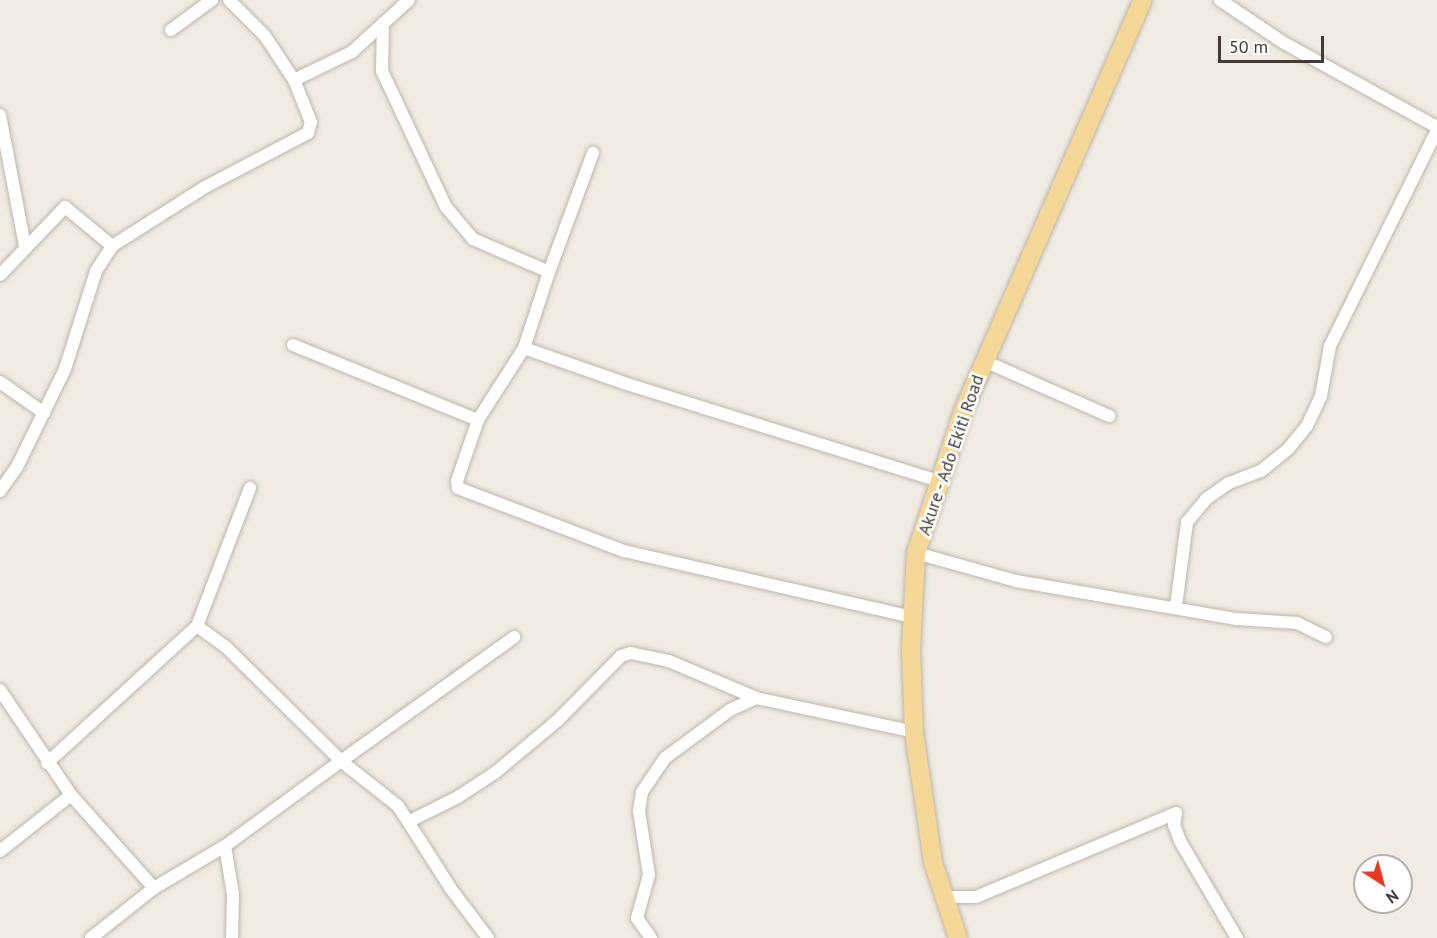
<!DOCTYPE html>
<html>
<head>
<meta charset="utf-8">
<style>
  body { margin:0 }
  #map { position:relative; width:1437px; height:938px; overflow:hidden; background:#f0ece4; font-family:"PT Sans",sans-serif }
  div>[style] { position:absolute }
  .roads { filter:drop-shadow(0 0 2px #beb6aa) drop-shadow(0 0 2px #beb6aa) }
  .street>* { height:12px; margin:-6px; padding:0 6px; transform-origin:6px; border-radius:6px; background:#fff }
  .primary>* { height:18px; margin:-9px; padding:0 9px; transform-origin:9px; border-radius:9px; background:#f5d798 }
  span { translate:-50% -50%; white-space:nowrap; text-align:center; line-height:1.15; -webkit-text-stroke:5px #fff; paint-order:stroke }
  .street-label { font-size:18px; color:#423c34 }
  .north { position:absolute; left:1353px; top:854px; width:60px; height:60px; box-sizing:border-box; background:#fff; border:2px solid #b3b1ae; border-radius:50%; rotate:144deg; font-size:16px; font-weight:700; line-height:24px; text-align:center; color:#423c34 }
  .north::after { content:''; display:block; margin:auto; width:21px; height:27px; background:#e83924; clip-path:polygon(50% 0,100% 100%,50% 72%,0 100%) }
  .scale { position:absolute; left:1218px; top:36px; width:106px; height:27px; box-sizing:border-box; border:3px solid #423c34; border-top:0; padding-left:8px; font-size:18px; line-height:21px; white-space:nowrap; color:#423c34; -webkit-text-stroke:4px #fff; paint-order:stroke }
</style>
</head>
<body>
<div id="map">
  <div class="roads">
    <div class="street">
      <div style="left:229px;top:0;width:51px;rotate:45deg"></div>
      <div style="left:265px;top:36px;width:53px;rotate:56.6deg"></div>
      <div style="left:1220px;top:0;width:77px;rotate:33.9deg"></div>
      <div style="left:1284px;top:43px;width:175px;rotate:28.8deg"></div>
      <div style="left:383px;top:23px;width:48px;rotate:91.2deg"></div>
      <div style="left:382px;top:71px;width:150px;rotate:64.8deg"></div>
      <div style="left:446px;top:207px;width:42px;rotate:49.8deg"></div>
      <div style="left:473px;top:239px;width:83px;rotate:23.5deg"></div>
      <div style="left:549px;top:272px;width:80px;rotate:108.2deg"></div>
      <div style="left:524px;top:348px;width:85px;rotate:122.6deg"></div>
      <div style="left:478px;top:420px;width:65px;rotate:109deg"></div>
      <div style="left:457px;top:481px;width:7px;rotate:82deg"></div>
      <div style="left:458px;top:488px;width:178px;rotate:20.8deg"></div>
      <div style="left:624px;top:551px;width:295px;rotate:12.9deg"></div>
      <div style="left:171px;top:30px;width:51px;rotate:-36.2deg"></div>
      <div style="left:0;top:115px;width:133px;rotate:79.2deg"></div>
      <div style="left:549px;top:272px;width:127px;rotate:-69.7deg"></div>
      <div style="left:0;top:275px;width:94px;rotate:-46.3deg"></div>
      <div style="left:65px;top:207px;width:61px;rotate:39.7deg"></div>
      <div style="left:293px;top:345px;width:200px;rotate:22.1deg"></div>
      <div style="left:524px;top:348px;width:106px;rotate:19.3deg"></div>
      <div style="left:624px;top:383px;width:329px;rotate:17.3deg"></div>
      <div style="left:984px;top:361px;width:137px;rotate:23.7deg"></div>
      <div style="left:0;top:382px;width:54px;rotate:35.2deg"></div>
      <div style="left:0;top:491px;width:29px;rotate:-55deg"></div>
      <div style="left:17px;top:467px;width:109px;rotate:-63.9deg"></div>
      <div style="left:65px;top:369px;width:103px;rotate:-72.4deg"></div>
      <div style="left:96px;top:271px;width:30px;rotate:-57deg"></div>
      <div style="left:112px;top:246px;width:110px;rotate:-32.4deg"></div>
      <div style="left:205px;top:187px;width:116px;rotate:-27.7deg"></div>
      <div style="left:308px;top:133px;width:11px;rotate:-75deg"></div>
      <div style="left:311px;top:122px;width:45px;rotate:-112deg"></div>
      <div style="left:294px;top:80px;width:64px;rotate:-25.8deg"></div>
      <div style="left:352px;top:52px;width:77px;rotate:-42.4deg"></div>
      <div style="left:916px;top:553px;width:104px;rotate:15.6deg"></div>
      <div style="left:1016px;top:581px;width:224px;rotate:9.8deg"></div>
      <div style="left:1237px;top:619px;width:60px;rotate:3.8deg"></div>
      <div style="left:1297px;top:623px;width:32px;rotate:26deg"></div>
      <div style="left:1176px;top:606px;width:85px;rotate:-82.5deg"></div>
      <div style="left:1187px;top:522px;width:30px;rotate:-50deg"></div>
      <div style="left:1206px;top:499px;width:28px;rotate:-35deg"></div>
      <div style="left:1229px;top:483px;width:34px;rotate:-21deg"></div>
      <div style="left:1261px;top:471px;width:36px;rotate:-39deg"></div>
      <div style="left:1289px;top:448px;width:28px;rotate:-51deg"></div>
      <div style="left:1307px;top:426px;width:33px;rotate:-65deg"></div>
      <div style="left:1321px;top:396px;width:51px;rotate:-79.8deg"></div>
      <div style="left:1330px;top:346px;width:241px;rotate:-63.6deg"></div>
      <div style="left:197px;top:626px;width:148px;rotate:-69deg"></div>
      <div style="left:0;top:690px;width:127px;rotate:55.9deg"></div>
      <div style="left:71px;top:795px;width:125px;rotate:48.3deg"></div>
      <div style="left:154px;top:888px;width:82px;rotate:-30.6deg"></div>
      <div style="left:225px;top:846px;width:144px;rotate:-36.2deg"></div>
      <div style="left:341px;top:761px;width:73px;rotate:38.3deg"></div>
      <div style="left:398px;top:806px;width:98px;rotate:57.4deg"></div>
      <div style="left:451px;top:889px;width:61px;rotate:52.9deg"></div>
      <div style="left:47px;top:763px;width:203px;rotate:-42.4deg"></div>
      <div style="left:197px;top:626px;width:36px;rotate:36deg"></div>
      <div style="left:226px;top:647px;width:162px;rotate:44.7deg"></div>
      <div style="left:341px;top:761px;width:213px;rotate:-35.6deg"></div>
      <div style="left:1176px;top:813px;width:12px;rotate:99deg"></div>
      <div style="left:1174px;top:825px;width:17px;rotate:69deg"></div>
      <div style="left:1180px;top:841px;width:113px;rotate:59.6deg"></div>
      <div style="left:410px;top:821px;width:54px;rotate:-26.6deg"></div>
      <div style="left:458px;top:797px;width:45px;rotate:-33.3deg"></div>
      <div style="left:496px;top:772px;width:80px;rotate:-39.9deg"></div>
      <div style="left:557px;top:721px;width:91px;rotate:-45.4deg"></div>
      <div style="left:621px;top:656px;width:10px;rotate:-17deg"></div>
      <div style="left:631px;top:653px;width:39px;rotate:12deg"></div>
      <div style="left:669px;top:661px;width:95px;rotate:23deg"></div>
      <div style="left:756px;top:698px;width:162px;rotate:12.1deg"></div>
      <div style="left:225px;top:846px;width:50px;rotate:80.7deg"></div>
      <div style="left:233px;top:895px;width:43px;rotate:91.3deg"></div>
      <div style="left:0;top:851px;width:90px;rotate:-38.3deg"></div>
      <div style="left:943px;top:897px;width:33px"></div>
      <div style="left:976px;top:897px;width:217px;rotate:-22.8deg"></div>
      <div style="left:91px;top:938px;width:80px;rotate:-38.4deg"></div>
      <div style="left:651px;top:938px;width:24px;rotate:-125deg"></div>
      <div style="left:637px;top:918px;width:45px;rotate:-74.4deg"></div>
      <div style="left:649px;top:875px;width:65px;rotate:-98.9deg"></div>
      <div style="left:639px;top:811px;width:19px;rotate:-81deg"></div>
      <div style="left:642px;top:792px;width:41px;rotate:-55.9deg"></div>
      <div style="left:665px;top:758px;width:81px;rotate:-36.4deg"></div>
      <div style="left:730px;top:710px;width:29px;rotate:-25deg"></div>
    </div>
    <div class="primary">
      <div style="left:958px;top:938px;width:80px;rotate:-108.2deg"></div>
      <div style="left:933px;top:862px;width:131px;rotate:-98.3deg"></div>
      <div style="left:914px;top:732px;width:83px;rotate:-92.1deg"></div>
      <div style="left:911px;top:649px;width:96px;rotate:-87deg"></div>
      <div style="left:916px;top:553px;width:152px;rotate:-71.6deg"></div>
      <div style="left:964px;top:409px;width:446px;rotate:-66.4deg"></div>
    </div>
  </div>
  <div class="street-label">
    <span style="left:951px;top:455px;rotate:-71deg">Akure - Ado Ekiti Road</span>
  </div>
  <div class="north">N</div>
  <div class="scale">50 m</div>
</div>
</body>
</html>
